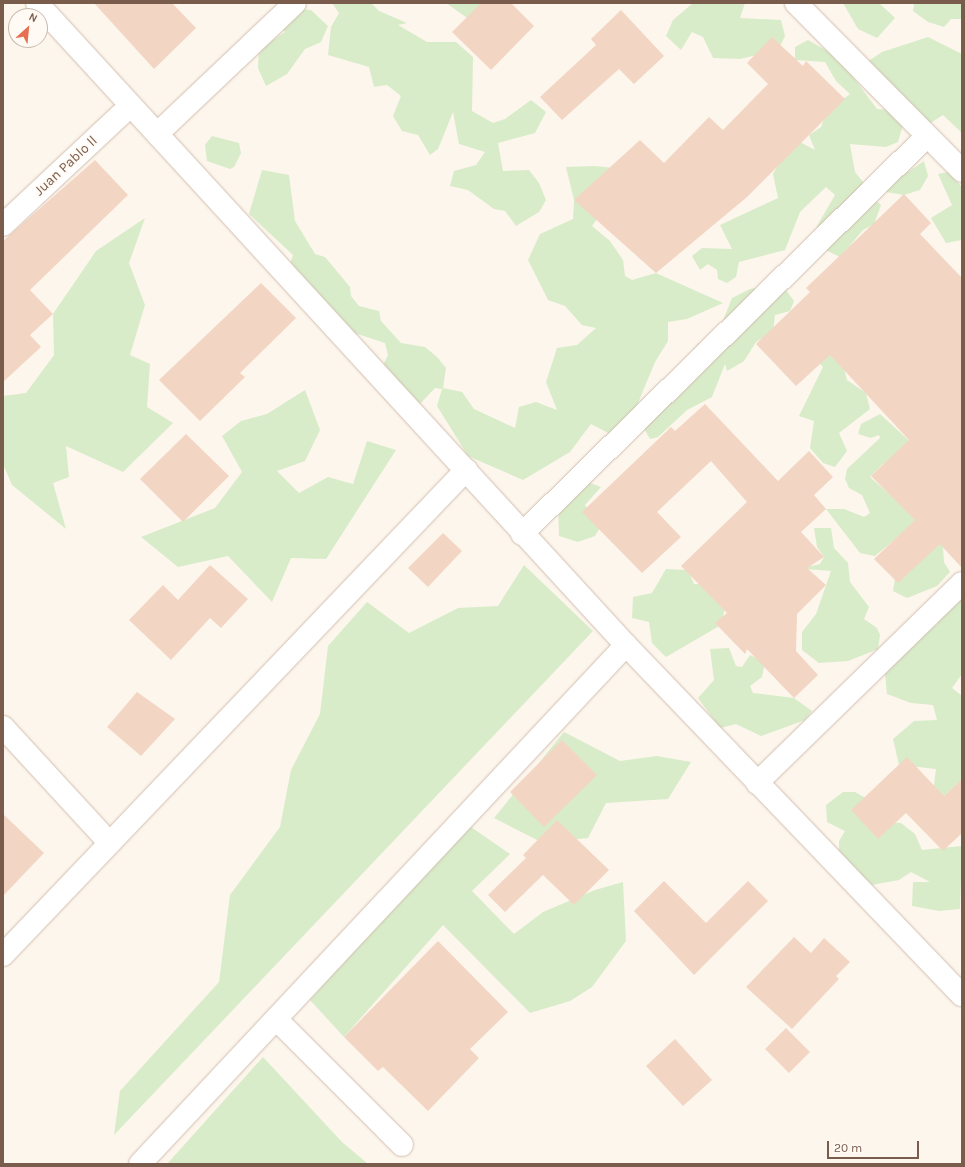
<!DOCTYPE html>
<html>
<head>
<meta charset="utf-8">
<style>
  body { margin:0 }
  #map { position:relative; width:965px; height:1167px; overflow:hidden; background:#fdf6ec; font-family:Karla,sans-serif }
  div>[style] { position:absolute }
  .green>* { inset:0; background:#d8ecc9 }
  .building>* { inset:0; background:#f3d5c3 }
  .roads { filter:drop-shadow(0 0 1px #d1beb0) drop-shadow(0 0 1px #d1beb0) }
  .street>* { height:22px; margin:-11px; padding:0 11px; transform-origin:11px; border-radius:11px; background:#fff }
  span { translate:-50% -50%; white-space:nowrap; text-align:center; line-height:1.15; -webkit-text-stroke:3.5px #fffaf3; paint-order:stroke }
  .street-label { font-size:14px; color:#7a5c4d }
  .frame { position:absolute; inset:0; border:4px solid #7a5c4d; pointer-events:none }
  .north { position:absolute; left:8px; top:8px; width:40px; height:40px; box-sizing:border-box; background:#fffaf3; border:1px solid #cabbb1; border-radius:50%; rotate:27deg; font-size:11px; font-weight:700; line-height:16px; text-align:center; color:#7a5c4d }
  .north::after { content:''; display:block; margin:auto; width:14px; height:18px; background:#e76f51; clip-path:polygon(50% 0,100% 100%,50% 72%,0 100%) }
  .scale { position:absolute; left:827px; top:1141px; width:92px; height:18px; box-sizing:border-box; border:2px solid #7a5c4d; border-top:0; padding-left:5px; font-size:12px; line-height:14px; white-space:nowrap; color:#7a5c4d; -webkit-text-stroke:3px #fffaf3; paint-order:stroke }
</style>
</head>
<body>
<div id="map">
  <div class="green">
    <div style="clip-path:polygon(332px 3px,371px 3px,379px 11px,407px 23px,398px 25px,427px 42px,456px 42px,473px 57px,472px 111px,493px 123px,505px 119px,531px 100px,546px 112px,535px 133px,498px 143px,503px 171px,529px 170px,539px 183px,546px 200px,539px 212px,516px 226px,505px 211px,494px 209px,468px 190px,450px 186px,454px 171px,476px 165px,485px 152px,459px 144px,453px 112px,438px 149px,430px 155px,418px 135px,402px 131px,393px 116px,401px 96px,387px 85px,374px 87px,369px 67px,328px 55px,331px 27px,339px 13px)"></div>
    <div style="clip-path:polygon(446px 3px,486px 3px,473px 22px)"></div>
    <div style="clip-path:polygon(693px 3px,745px 3px,740px 18px,781px 20px,785px 36px,778px 50px,740px 59px,713px 58px,703px 37px,692px 32px,681px 50px,666px 36px,673px 20px)"></div>
    <div style="clip-path:polygon(843px 3px,879px 3px,895px 18px,877px 38px,858px 29px)"></div>
    <div style="clip-path:polygon(914px 3px,962px 3px,962px 19px,951px 19px,944px 27px,928px 22px,913px 11px)"></div>
    <div style="clip-path:polygon(296px 9px,311px 10px,328px 26px,321px 42px,305px 49px,287px 74px,266px 86px,258px 68px,259px 49px,285px 32px,276px 22px)"></div>
    <div style="clip-path:polygon(928px 37px,962px 54px,962px 133px,943px 115px,929px 124px,864px 64px,882px 52px)"></div>
    <div style="clip-path:polygon(808px 40px,838px 57px,877px 109px,891px 110px,903px 125px,898px 142px,886px 147px,850px 144px,855px 172px,863px 182px,863px 188px,881px 205px,874px 224px,863px 230px,840px 257px,815px 245px,817px 226px,835px 195px,826px 187px,800px 212px,785px 250px,739px 262px,736px 277px,727px 283px,718px 279px,717px 270px,708px 264px,700px 270px,692px 256px,702px 248px,732px 249px,720px 225px,778px 198px,773px 174px,785px 152px,800px 142px,815px 150px,809px 135px,821px 127px,827px 111px,850px 94px,836px 81px,825px 62px,795px 60px,795px 47px)"></div>
    <div style="clip-path:polygon(212px 136px,239px 143px,241px 153px,234px 167px,230px 169px,207px 161px,205px 145px)"></div>
    <div style="clip-path:polygon(924px 161px,928px 176px,920px 190px,904px 195px,886px 192px,891px 171px,908px 172px)"></div>
    <div style="clip-path:polygon(595px 166px,614px 168px,608px 203px,592px 226px,610px 241px,623px 260px,625px 276px,632px 280px,656px 273px,723px 303px,687px 319px,668px 322px,668px 341px,655px 362px,628px 427px,612px 435px,591px 424px,570px 452px,523px 480px,468px 456px,437px 406px,442px 389px,435px 388px,420px 404px,383px 365px,388px 355px,385px 343px,321px 322px,290px 264px,293px 255px,249px 214px,262px 170px,289px 175px,295px 221px,315px 254px,325px 257px,350px 287px,351px 296px,359px 306px,379px 311px,381px 321px,401px 343px,425px 347px,437px 357px,446px 368px,443px 388px,462px 392px,474px 409px,515px 428px,519px 407px,536px 402px,557px 410px,546px 382px,557px 348px,577px 345px,596px 328px,582px 325px,565px 306px,548px 300px,528px 260px,540px 234px,573px 219px,574px 200px,566px 167px)"></div>
    <div style="clip-path:polygon(948px 172px,962px 187px,962px 240px,946px 243px,931px 218px,952px 205px,938px 174px)"></div>
    <div style="clip-path:polygon(145px 218px,129px 263px,145px 305px,130px 355px,150px 364px,147px 407px,173px 423px,123px 472px,66px 446px,69px 477px,53px 483px,66px 529px,12px 485px,3px 464px,3px 396px,26px 393px,54px 355px,53px 314px,96px 251px)"></div>
    <div style="clip-path:polygon(781px 283px,794px 301px,790px 311px,775px 315px,773px 332px,756px 342px,744px 361px,727px 371px,725px 364px,712px 397px,687px 410px,658px 437px,650px 439px,638px 418px,699px 343px,714px 343px,732px 298px,750px 289px)"></div>
    <div style="clip-path:polygon(789px 332px,840px 352px,847px 380px,866px 393px,870px 409px,839px 433px,847px 451px,835px 467px,823px 463px,810px 448px,814px 421px,799px 416px,823px 367px)"></div>
    <div style="clip-path:polygon(305px 390px,320px 430px,305px 461px,277px 471px,299px 493px,328px 477px,353px 484px,367px 441px,396px 450px,326px 559px,291px 558px,272px 602px,228px 556px,178px 567px,141px 537px,215px 508px,242px 472px,222px 436px,241px 421px,267px 414px)"></div>
    <div style="clip-path:polygon(880px 414px,926px 456px,883px 464px,870px 477px,912px 514px,942px 532px,944px 562px,950px 572px,937px 586px,907px 598px,893px 591px,895px 578px,909px 552px,893px 541px,875px 556px,860px 553px,826px 509px,844px 509px,864px 517px,870px 513px,862px 495px,849px 488px,845px 479px,847px 469px,880px 438px,879px 435px,871px 438px,858px 434px,861px 424px)"></div>
    <div style="clip-path:polygon(590px 483px,601px 487px,585px 505px,599px 529px,595px 536px,578px 542px,559px 536px,558px 501px)"></div>
    <div style="clip-path:polygon(814px 528px,831px 528px,834px 548px,848px 563px,850px 582px,869px 607px,864px 619px,877px 628px,880px 635px,878px 649px,848px 661px,819px 663px,802px 650px,802px 632px,816px 614px,831px 571px,793px 568px,801px 555px,812px 566px,820px 564px,824px 557px,817px 547px)"></div>
    <div style="clip-path:polygon(524px 565px,593px 631px,114px 1135px,120px 1091px,219px 982px,230px 895px,280px 827px,291px 770px,320px 714px,328px 646px,367px 602px,409px 633px,458px 608px,498px 606px)"></div>
    <div style="clip-path:polygon(666px 569px,688px 570px,694px 584px,706px 584px,726px 604px,721px 625px,666px 657px,652px 643px,649px 622px,632px 618px,633px 597px,652px 593px)"></div>
    <div style="clip-path:polygon(962px 595px,962px 674px,952px 688px,962px 696px,962px 779px,944px 796px,933px 792px,936px 769px,899px 765px,893px 739px,914px 721px,937px 720px,933px 705px,911px 703px,887px 694px,885px 673px,872px 660px,892px 635px,937px 625px,943px 599px)"></div>
    <div style="clip-path:polygon(729px 648px,736px 666px,742px 667px,750px 655px,765px 662px,762px 677px,750px 686px,753px 693px,794px 698px,812px 711px,805px 720px,761px 736px,736px 724px,720px 728px,698px 698px,714px 680px,710px 649px)"></div>
    <div style="clip-path:polygon(564px 732px,620px 761px,657px 756px,691px 762px,668px 799px,606px 803px,588px 838px,543px 843px,494px 818px)"></div>
    <div style="clip-path:polygon(843px 792px,855px 792px,871px 801px,885px 822px,901px 823px,915px 834px,922px 850px,962px 846px,960px 909px,939px 911px,912px 906px,913px 882px,930px 882px,911px 872px,899px 880px,866px 886px,839px 873px,839px 841px,845px 831px,827px 822px,826px 805px)"></div>
    <div style="clip-path:polygon(468px 825px,510px 854px,472px 891px,514px 934px,543px 912px,595px 890px,623px 882px,626px 941px,592px 987px,570px 1001px,530px 1013px,443px 925px,344px 1037px,310px 1000px)"></div>
    <div style="clip-path:polygon(263px 1057px,342px 1142px,368px 1164px,167px 1164px)"></div>
  </div>
  <div class="building">
    <div style="clip-path:polygon(94px 3px,172px 3px,196px 28px,154px 69px)"></div>
    <div style="clip-path:polygon(481px 3px,511px 3px,534px 26px,491px 70px,452px 32px)"></div>
    <div style="clip-path:polygon(621px 10px,664px 56px,634px 84px,619px 69px,562px 120px,540px 97px,596px 45px,591px 39px)"></div>
    <div style="clip-path:polygon(772px 37px,803px 66px,806px 61px,845px 99px,747px 197px,656px 273px,574px 200px,640px 140px,664px 163px,709px 117px,723px 130px,768px 84px,747px 63px)"></div>
    <div style="clip-path:polygon(95px 160px,128px 195px,30px 290px,53px 314px,30px 335px,41px 347px,3px 382px,3px 241px)"></div>
    <div style="clip-path:polygon(904px 194px,931px 223px,920px 234px,962px 278px,962px 568px,940px 544px,898px 583px,874px 559px,915px 520px,871px 476px,909px 440px,830px 355px,796px 386px,756px 344px,810px 292px,806px 288px)"></div>
    <div style="clip-path:polygon(261px 283px,296px 318px,240px 373px,245px 377px,200px 421px,159px 380px)"></div>
    <div style="clip-path:polygon(705px 404px,778px 481px,809px 451px,833px 477px,814px 495px,826px 509px,801px 532px,824px 557px,807px 568px,826px 585px,797px 614px,796px 651px,818px 675px,794px 698px,747px 649px,745px 654px,715px 623px,727px 613px,681px 566px,747px 502px,711px 461px,657px 512px,681px 537px,642px 573px,582px 512px,671px 427px,675px 431px)"></div>
    <div style="clip-path:polygon(186px 434px,229px 476px,183px 522px,140px 479px)"></div>
    <div style="clip-path:polygon(443px 533px,462px 551px,428px 587px,408px 568px)"></div>
    <div style="clip-path:polygon(210px 565px,248px 599px,221px 628px,210px 618px,171px 660px,129px 620px,163px 585px,178px 600px)"></div>
    <div style="clip-path:polygon(137px 692px,175px 719px,141px 756px,107px 727px)"></div>
    <div style="clip-path:polygon(562px 740px,597px 775px,544px 827px,510px 792px)"></div>
    <div style="clip-path:polygon(907px 757px,944px 796px,962px 779px,962px 833px,943px 851px,906px 813px,878px 839px,851px 810px)"></div>
    <div style="clip-path:polygon(3px 814px,44px 853px,3px 896px)"></div>
    <div style="clip-path:polygon(557px 820px,609px 870px,574px 905px,543px 875px,505px 912px,488px 895px,526px 858px,523px 855px)"></div>
    <div style="clip-path:polygon(664px 881px,706px 923px,748px 881px,768px 901px,694px 975px,634px 911px)"></div>
    <div style="clip-path:polygon(794px 937px,811px 953px,824px 938px,850px 962px,836px 976px,839px 979px,792px 1029px,746px 987px)"></div>
    <div style="clip-path:polygon(438px 941px,508px 1012px,470px 1049px,479px 1058px,428px 1111px,383px 1067px,378px 1071px,344px 1037px)"></div>
    <div style="clip-path:polygon(786px 1028px,810px 1052px,789px 1073px,765px 1049px)"></div>
    <div style="clip-path:polygon(675px 1039px,712px 1080px,683px 1106px,646px 1066px)"></div>
  </div>
  <div class="roads">
    <div class="street">
      <div style="left:37px;top:3px;width:871px;rotate:47.47deg"></div>
      <div style="left:626px;top:645px;width:485px;rotate:46.2deg"></div>
      <div style="left:796px;top:3px;width:236px;rotate:45.3deg"></div>
      <div style="left:157px;top:134px;width:190px;rotate:-43.5deg"></div>
      <div style="left:3px;top:225px;width:173px;rotate:-43.1deg"></div>
      <div style="left:522px;top:534px;width:568px;rotate:-44.5deg"></div>
      <div style="left:3px;top:727px;width:155px;rotate:47.4deg"></div>
      <div style="left:757px;top:783px;width:286px;rotate:-44.3deg"></div>
      <div style="left:3px;top:955px;width:671px;rotate:-46.33deg"></div>
      <div style="left:276px;top:1019px;width:178px;rotate:45deg"></div>
      <div style="left:140px;top:1164px;width:711px;rotate:-46.88deg"></div>
    </div>
  </div>
  <div class="street-label">
    <span style="left:66px;top:166px;rotate:-43deg">Juan Pablo ll</span>
  </div>
  <div class="frame"></div>
  <div class="north">N</div>
  <div class="scale">20 m</div>
</div>
</body>
</html>
